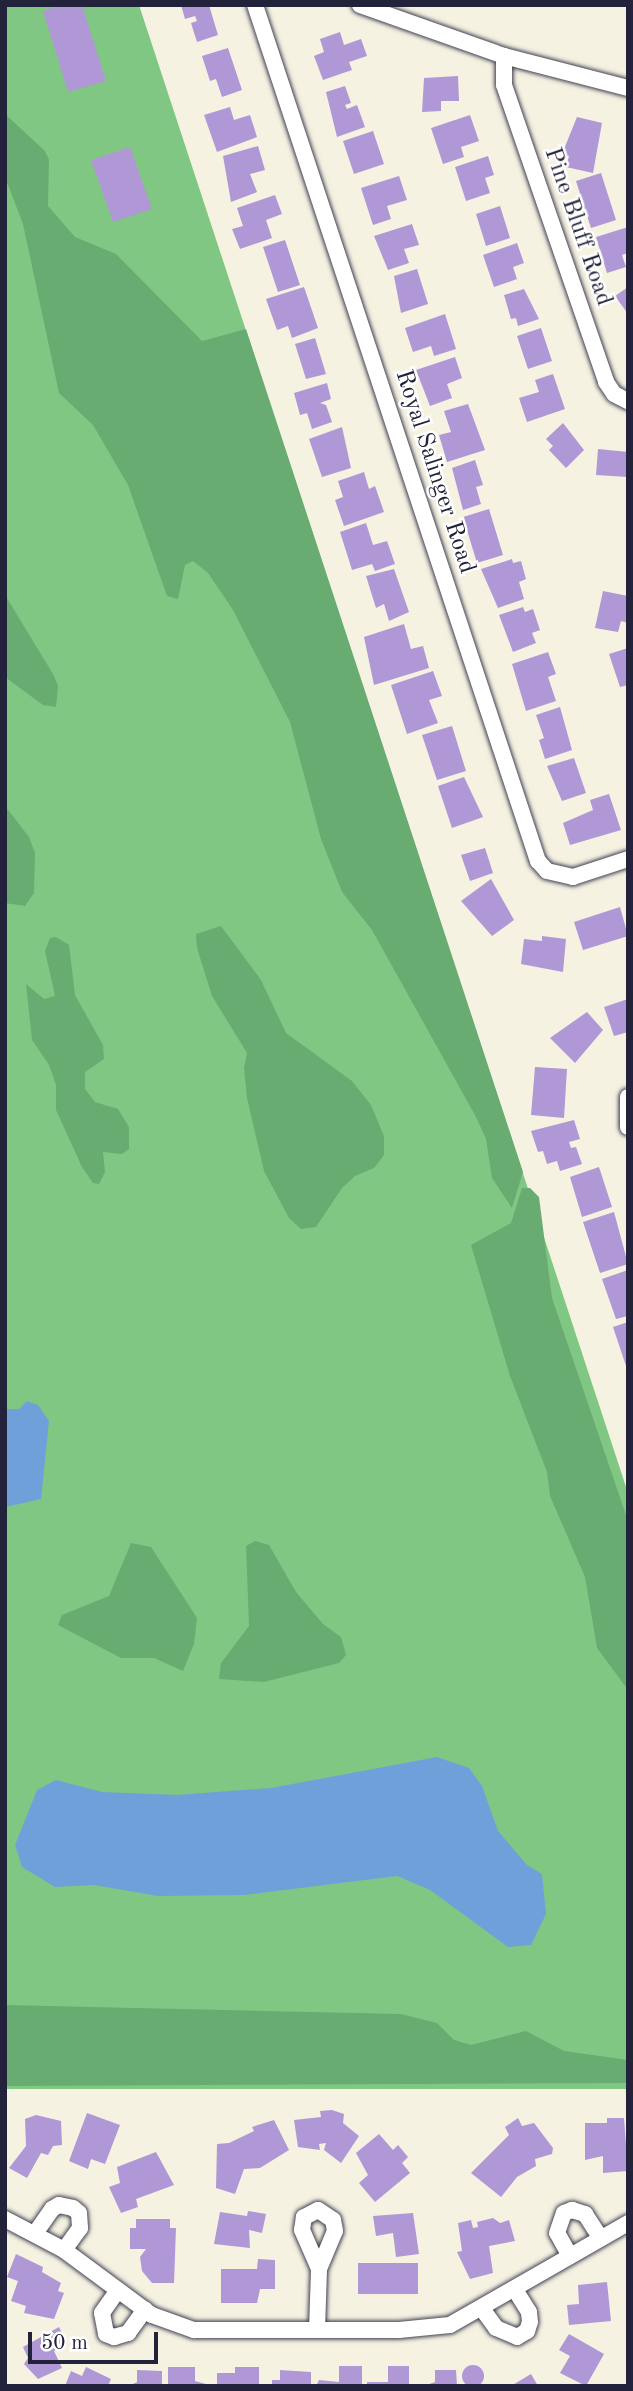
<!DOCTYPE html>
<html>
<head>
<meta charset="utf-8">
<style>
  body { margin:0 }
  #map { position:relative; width:633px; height:2391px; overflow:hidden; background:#f5f2e2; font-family:"Old Standard TT",serif }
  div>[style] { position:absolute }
  .green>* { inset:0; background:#80c783 }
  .forest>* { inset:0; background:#68ac71 }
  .water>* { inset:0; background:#70a0da }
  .building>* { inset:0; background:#b097d5 }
  .round { border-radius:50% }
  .roads { filter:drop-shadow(0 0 2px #424154) drop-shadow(0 0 2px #424154) }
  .street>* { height:16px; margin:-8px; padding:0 8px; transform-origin:8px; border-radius:8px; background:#fff }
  span { translate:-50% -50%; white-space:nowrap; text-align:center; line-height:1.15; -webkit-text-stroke:5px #fff; paint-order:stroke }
  .street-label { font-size:24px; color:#22223b }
  .frame { position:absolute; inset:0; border:7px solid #22223b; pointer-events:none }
  .scale { position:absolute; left:28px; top:2332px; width:130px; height:32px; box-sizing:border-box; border:4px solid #22223b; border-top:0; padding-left:9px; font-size:21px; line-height:24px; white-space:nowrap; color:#22223b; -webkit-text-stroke:5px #fff; paint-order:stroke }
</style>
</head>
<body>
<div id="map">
  <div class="green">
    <div style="clip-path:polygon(5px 5px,139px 5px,628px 1493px,628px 2089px,5px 2089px)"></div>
  </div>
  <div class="forest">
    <div style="clip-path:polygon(5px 114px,45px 151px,49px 160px,48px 206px,75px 237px,116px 254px,202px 341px,246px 329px,523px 1172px,512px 1208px,492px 1178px,486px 1139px,476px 1117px,372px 930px,342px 892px,321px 839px,290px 722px,233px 610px,208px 573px,193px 561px,185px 565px,178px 599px,167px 596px,128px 485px,93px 425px,59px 393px,23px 224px,5px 177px)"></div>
    <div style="clip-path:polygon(5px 595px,53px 674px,58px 686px,56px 707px,43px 705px,5px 677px)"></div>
    <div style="clip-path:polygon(5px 806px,29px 837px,35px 853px,34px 893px,25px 906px,5px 903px)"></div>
    <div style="clip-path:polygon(221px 926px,261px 980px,286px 1033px,352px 1081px,371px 1105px,384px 1136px,384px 1155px,374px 1168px,355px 1176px,342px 1188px,316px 1227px,301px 1229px,289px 1218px,264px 1171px,247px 1098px,244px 1068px,247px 1053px,212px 996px,197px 948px,196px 934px)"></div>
    <div style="clip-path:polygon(56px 937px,69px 945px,75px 995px,103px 1045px,104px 1059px,85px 1072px,85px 1089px,95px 1102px,118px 1109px,129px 1127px,129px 1149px,122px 1154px,103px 1152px,105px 1172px,99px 1184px,93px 1183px,82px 1167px,56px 1110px,56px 1085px,49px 1065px,32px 1040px,26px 984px,44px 999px,55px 996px,45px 951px,50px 938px)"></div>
    <div style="clip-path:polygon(522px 1188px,530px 1188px,539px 1197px,552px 1298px,628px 1521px,628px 1690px,597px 1648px,585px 1577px,550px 1496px,547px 1472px,510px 1376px,471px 1245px,511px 1223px)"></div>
    <div style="clip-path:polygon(255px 1541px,269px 1545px,296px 1592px,323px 1624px,341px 1637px,346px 1655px,339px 1663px,264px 1682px,219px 1679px,221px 1663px,249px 1626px,246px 1546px)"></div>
    <div style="clip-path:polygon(131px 1543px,151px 1547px,197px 1618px,194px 1644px,183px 1671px,154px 1658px,121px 1658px,58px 1625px,62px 1615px,109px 1596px)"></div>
    <div style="clip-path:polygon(5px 2005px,401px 2014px,437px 2023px,454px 2040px,471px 2045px,526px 2031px,564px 2051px,628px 2060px,628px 2083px,5px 2086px)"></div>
  </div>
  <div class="water">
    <div style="clip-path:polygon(27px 1401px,38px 1405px,49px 1421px,41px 1499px,6px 1507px,5px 1409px,19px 1409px)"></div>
    <div style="clip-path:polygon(437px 1757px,469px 1768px,482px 1786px,498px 1831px,527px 1865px,542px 1874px,546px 1914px,531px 1945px,508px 1947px,430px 1890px,397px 1876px,244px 1895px,158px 1896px,94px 1885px,55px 1887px,22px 1867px,15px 1845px,37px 1790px,56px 1780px,102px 1792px,177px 1795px,271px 1788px)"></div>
  </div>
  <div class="building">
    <div style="clip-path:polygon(62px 5px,82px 5px,106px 81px,68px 92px,43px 11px)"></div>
    <div style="clip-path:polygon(181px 5px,209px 5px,218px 35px,197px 42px,191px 23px,197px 21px,195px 16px,185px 19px)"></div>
    <div style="clip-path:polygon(340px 32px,344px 45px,361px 39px,367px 56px,349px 62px,352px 70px,323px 80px,314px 56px,324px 52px,320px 39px)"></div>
    <div style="clip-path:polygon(228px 48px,242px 90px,222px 97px,216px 79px,210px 81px,202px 56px)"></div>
    <div style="clip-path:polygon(458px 76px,459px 101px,441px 101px,441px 111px,422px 112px,424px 78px)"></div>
    <div style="clip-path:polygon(345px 86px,351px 103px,345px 105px,347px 109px,357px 105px,365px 127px,337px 137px,326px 92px)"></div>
    <div style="clip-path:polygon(230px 107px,234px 120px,250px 115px,257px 137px,217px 152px,204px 115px)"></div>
    <div style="clip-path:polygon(470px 115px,479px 141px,461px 147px,464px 157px,443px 164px,431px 128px)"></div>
    <div style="clip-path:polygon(577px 117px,602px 123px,593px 173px,566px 167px,569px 156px,562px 154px)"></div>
    <div style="clip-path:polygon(373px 131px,384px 164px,354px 174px,343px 141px)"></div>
    <div style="clip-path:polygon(258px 146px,265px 170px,250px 174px,257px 192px,231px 202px,223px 156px)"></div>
    <div style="clip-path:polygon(130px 147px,152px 209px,113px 222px,91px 160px)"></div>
    <div style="clip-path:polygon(488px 156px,494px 175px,485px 178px,490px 193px,466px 201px,455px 167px)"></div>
    <div style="clip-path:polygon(601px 173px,616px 220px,591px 228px,576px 181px)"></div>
    <div style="clip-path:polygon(399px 176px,407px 200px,387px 206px,391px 219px,373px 225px,361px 188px)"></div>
    <div style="clip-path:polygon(275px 195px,282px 214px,266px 220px,272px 238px,240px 249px,232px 229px,243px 226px,237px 208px)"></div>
    <div style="clip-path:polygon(500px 206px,510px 238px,486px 246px,476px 214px)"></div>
    <div style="clip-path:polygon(412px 224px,419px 245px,404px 249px,409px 263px,388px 270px,374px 236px)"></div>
    <div style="clip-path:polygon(628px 227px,628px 253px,622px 255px,626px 267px,607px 273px,596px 237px)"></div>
    <div style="clip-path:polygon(285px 240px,300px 285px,278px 292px,263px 247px)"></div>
    <div style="clip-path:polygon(517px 243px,524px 263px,513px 267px,517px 279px,494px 287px,483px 255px)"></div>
    <div style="clip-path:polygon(417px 269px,428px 304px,401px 313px,394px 276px)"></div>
    <div style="clip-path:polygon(304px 287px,318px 328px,292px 338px,288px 326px,277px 330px,266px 299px)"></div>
    <div style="clip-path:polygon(628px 287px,628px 314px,615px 296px)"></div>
    <div style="clip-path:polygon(524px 289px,539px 319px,518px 326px,516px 318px,511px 319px,504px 295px)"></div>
    <div style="clip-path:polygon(445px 314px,456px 349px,434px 356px,431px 346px,413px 352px,405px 328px)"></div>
    <div style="clip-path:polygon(541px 328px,552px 361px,528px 369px,517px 336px)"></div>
    <div style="clip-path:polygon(315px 338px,326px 374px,306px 379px,295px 344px)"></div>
    <div style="clip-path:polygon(455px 357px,462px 378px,447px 384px,452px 398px,430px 406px,416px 370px)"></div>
    <div style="clip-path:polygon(553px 374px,565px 409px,527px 422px,519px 398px,539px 392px,535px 380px)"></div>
    <div style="clip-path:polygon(327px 383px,331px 399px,320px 403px,326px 405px,332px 422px,312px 429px,307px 413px,300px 415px,294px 393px)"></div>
    <div style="clip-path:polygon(468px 404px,485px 450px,447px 462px,439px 435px,451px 432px,444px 411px)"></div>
    <div style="clip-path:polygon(563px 423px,584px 450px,566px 468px,549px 450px,553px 446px,546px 439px)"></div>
    <div style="clip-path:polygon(342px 427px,351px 468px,322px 477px,309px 439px)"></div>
    <div style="clip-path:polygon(598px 449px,628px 452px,628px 477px,596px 475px)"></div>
    <div style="clip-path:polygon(475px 460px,483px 485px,476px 487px,481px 504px,463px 510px,452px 468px)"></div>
    <div style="clip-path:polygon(364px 472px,369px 489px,375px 486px,384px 512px,344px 526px,335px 500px,343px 497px,338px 481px)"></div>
    <div style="clip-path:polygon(489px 509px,503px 555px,477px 563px,463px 517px)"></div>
    <div style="clip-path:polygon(366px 523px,373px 545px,387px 541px,395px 564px,375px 571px,372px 564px,352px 570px,340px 532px)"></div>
    <div style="clip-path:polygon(512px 559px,513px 563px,521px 561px,526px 579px,519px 582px,524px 599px,498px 608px,481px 569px)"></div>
    <div style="clip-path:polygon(394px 569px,409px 612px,389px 621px,384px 604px,376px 608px,366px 576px)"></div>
    <div style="clip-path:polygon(603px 591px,628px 596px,628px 623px,621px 621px,618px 632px,595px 628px)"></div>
    <div style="clip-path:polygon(523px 607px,525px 612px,533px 609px,540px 630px,532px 633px,536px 643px,513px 652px,499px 615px)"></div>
    <div style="clip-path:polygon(404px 624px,411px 649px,423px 646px,429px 668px,374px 685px,364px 637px)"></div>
    <div style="clip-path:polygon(628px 648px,628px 685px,620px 687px,609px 654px)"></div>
    <div style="clip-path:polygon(548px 652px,556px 674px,548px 677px,556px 701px,526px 711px,512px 664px)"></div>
    <div style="clip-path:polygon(433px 671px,442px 696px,429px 700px,438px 723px,407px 734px,391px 685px)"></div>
    <div style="clip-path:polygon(560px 707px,572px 750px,545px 759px,539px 740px,544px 738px,536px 715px)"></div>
    <div style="clip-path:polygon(452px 726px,466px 771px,437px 780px,422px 735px)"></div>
    <div style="clip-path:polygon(574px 758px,586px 793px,562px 801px,547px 766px)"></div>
    <div style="clip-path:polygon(464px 777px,483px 817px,452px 828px,438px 786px)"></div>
    <div style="clip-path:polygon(609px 794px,621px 830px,570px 845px,563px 823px,593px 810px,590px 800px)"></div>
    <div style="clip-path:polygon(485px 848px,493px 873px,470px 881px,461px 855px)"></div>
    <div style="clip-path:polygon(491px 879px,514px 920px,492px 936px,461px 901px)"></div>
    <div style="clip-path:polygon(620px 907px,628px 936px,583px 950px,574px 922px)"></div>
    <div style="clip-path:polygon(542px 936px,566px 939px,563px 972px,521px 964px,524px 939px,542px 941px)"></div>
    <div style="clip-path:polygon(628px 999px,628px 1032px,614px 1036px,604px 1007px)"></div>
    <div style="clip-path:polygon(587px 1012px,603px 1030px,575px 1063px,550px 1038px)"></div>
    <div style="clip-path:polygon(535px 1067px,567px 1069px,564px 1118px,531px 1115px)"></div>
    <div style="clip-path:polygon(574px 1120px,580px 1139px,569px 1142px,571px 1148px,576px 1147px,582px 1164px,560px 1171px,557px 1161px,547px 1164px,543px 1151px,538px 1152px,531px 1131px)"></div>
    <div style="clip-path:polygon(599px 1167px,612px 1207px,582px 1217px,570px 1177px)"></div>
    <div style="clip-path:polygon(614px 1212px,628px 1264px,600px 1273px,583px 1222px)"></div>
    <div style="clip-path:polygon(628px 1270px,628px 1316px,616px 1319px,602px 1279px)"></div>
    <div style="clip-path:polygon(628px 1322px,628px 1369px,627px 1369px,613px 1327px)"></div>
    <div style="clip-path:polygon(332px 2110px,344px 2114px,343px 2123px,359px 2136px,341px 2163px,324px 2150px,326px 2143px,319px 2144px,320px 2150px,298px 2147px,294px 2120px,321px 2117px,320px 2111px)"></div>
    <div style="clip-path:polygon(87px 2113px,120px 2125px,105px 2164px,91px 2159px,88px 2169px,69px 2161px)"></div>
    <div style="clip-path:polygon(36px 2115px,61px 2121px,62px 2145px,53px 2146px,48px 2155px,41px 2153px,27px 2178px,9px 2168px,26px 2146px,25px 2119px)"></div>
    <div style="clip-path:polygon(518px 2118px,522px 2126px,534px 2123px,553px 2148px,552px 2154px,535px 2159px,536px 2166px,517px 2177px,501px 2197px,471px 2173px,509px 2135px,505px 2127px)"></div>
    <div style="clip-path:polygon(607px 2118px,624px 2118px,628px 2171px,603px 2173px,603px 2156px,585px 2160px,585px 2123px,607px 2123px)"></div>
    <div style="clip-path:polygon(274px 2120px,289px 2150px,260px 2168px,244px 2169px,235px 2194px,216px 2188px,217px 2144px,229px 2143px,254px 2131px,252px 2127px)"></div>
    <div style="clip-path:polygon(379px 2134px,393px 2150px,398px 2145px,408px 2157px,402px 2163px,410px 2173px,375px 2202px,359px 2183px,368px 2175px,356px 2153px)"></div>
    <div style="clip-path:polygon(156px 2152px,174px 2185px,136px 2199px,138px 2207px,121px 2213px,109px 2187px,120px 2183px,117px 2167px)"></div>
    <div style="clip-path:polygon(248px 2211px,266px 2214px,262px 2233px,249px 2230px,250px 2248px,214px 2244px,220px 2212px,247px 2216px)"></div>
    <div style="clip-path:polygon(413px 2213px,419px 2254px,396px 2257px,393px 2233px,376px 2236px,373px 2216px)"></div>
    <div style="clip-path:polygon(493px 2218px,500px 2223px,509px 2220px,515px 2241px,489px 2246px,493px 2273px,470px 2279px,457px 2252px,462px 2251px,458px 2223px,471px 2220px,473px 2228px,478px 2227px,477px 2222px)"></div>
    <div style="clip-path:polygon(136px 2219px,170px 2219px,170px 2228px,176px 2228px,174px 2283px,152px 2283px,142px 2271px,140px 2257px,146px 2249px,130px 2249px,130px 2228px,136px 2228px)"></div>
    <div style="clip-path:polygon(16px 2254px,43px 2267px,42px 2272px,61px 2283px,58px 2291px,64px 2293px,54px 2319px,24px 2313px,26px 2306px,11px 2301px,18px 2281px,7px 2277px)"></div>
    <div style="clip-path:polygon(258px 2259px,275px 2260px,275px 2289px,260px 2289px,257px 2303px,221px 2303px,221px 2269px,257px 2269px)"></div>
    <div style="clip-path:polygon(358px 2263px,418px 2263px,418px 2294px,358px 2294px)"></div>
    <div style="clip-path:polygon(607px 2282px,611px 2321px,569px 2325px,567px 2305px,579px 2304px,578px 2285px)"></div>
    <div style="clip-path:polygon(59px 2327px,67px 2344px,54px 2351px,62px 2368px,38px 2379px,24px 2364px,28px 2358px,23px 2347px)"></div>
    <div style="clip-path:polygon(569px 2334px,604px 2354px,586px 2386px,560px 2373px,570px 2356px,559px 2350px)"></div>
    <div class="round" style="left:462px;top:2365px;width:22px;height:22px"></div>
    <div style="clip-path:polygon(339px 2366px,362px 2366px,362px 2386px,316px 2386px,319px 2380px,339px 2382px)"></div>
    <div style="clip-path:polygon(388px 2366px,409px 2366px,409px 2386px,367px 2386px,367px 2382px,388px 2382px)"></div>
    <div style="clip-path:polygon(86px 2367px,111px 2379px,108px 2386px,65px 2386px,71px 2371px,82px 2376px)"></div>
    <div style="clip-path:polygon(168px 2367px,195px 2367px,195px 2381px,213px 2386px,168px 2386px)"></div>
    <div style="clip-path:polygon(235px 2367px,259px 2367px,259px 2386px,217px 2386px,217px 2373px,235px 2373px)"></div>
    <div style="clip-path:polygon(137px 2370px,162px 2371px,162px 2386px,129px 2386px,137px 2382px)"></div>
    <div style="clip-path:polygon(280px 2370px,311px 2372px,311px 2386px,272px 2386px,272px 2380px,280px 2380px)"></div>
    <div style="clip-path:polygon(435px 2370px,456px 2370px,457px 2386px,424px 2386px,435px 2382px)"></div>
    <div style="clip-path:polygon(531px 2374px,538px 2386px,511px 2386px)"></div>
  </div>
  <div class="roads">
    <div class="street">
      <div style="left:255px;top:5px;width:902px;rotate:71.71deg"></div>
      <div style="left:538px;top:861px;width:13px;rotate:48deg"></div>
      <div style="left:547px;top:871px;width:27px;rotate:13deg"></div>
      <div style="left:573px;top:877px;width:58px;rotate:-18.1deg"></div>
      <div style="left:360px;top:5px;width:153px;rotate:19.5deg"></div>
      <div style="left:504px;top:56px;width:128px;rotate:14.5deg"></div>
      <div style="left:504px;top:56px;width:29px;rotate:90deg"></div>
      <div style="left:504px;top:85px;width:314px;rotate:71deg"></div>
      <div style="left:606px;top:382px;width:14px;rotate:56deg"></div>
      <div style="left:614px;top:394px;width:16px;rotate:27deg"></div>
      <div style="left:628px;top:1097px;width:30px;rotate:90deg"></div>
      <div style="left:5px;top:2219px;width:67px;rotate:27.7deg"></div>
      <div style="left:64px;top:2250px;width:109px;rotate:36.5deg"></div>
      <div style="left:152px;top:2315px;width:45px;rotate:19.7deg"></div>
      <div style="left:194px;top:2330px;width:205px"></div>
      <div style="left:399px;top:2330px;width:51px;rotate:-5.6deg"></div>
      <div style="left:450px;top:2325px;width:205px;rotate:-29.8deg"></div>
      <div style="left:36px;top:2232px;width:28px;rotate:-55deg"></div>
      <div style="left:52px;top:2209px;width:8px;rotate:-30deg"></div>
      <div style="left:59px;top:2205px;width:14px;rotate:12deg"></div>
      <div style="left:73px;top:2208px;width:8px;rotate:40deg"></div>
      <div style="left:79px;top:2213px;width:15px;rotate:86deg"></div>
      <div style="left:80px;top:2228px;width:27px;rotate:126deg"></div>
      <div style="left:570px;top:2256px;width:26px;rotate:-119deg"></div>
      <div style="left:557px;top:2233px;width:21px;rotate:-71deg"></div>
      <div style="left:564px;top:2213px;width:9px;rotate:-21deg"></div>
      <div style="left:572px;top:2210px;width:14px;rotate:17deg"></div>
      <div style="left:585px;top:2214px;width:27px;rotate:57deg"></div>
      <div style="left:118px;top:2290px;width:28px;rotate:125deg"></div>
      <div style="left:102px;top:2313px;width:21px;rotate:79deg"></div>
      <div style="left:106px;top:2334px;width:9px;rotate:21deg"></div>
      <div style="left:114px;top:2337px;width:15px;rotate:-16deg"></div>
      <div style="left:128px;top:2333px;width:29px;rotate:-54deg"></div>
      <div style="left:483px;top:2310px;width:22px;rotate:54deg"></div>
      <div style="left:496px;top:2328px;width:23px;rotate:23deg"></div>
      <div style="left:517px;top:2337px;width:12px;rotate:-31deg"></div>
      <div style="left:527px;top:2331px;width:9px;rotate:-72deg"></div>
      <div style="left:530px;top:2322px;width:10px;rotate:-96deg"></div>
      <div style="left:529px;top:2312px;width:26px;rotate:-122deg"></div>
      <div style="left:317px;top:2330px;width:61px;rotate:-88.1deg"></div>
      <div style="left:319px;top:2269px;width:41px;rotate:-67.2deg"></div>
      <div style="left:335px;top:2231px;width:11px;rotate:-100deg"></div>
      <div style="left:333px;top:2220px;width:18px;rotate:-146deg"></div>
      <div style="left:318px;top:2210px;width:16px;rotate:153deg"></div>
      <div style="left:304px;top:2217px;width:13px;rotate:99deg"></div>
      <div style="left:302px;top:2230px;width:43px;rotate:66.4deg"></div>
    </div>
  </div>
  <div class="street-label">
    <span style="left:577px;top:227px;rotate:71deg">Pine Bluff Road</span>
    <span style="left:434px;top:472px;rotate:72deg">Royal Salinger Road</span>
  </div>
  <div class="frame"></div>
  <div class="scale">50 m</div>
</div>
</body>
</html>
